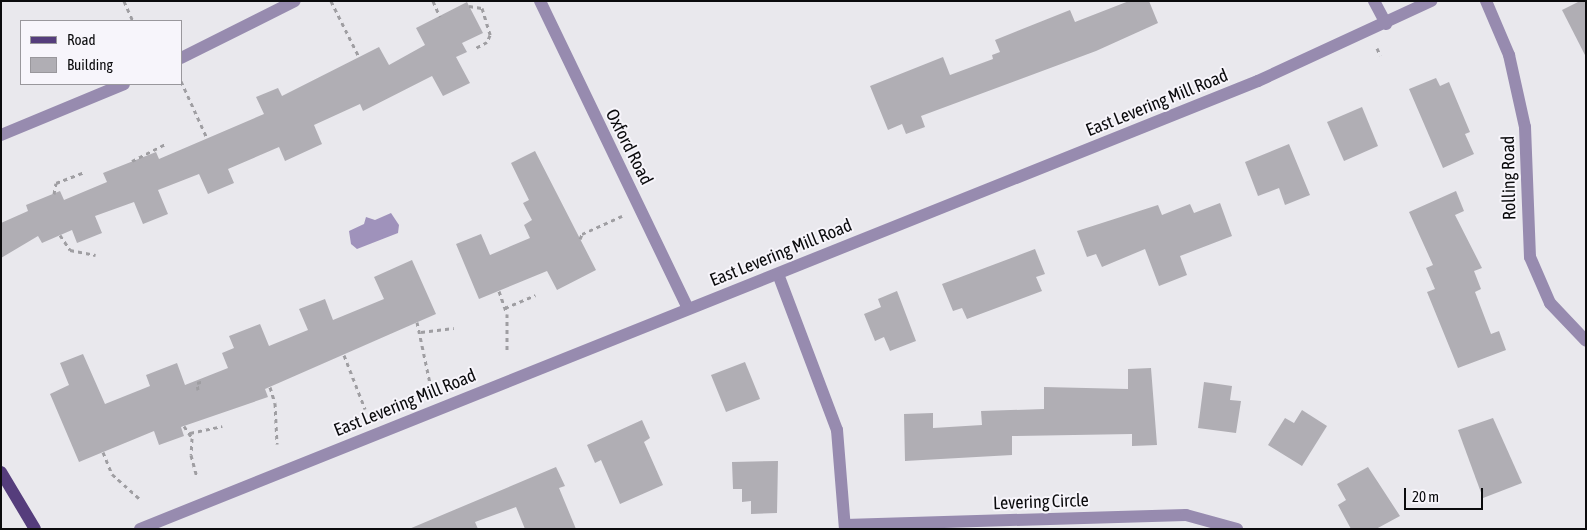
<!DOCTYPE html>
<html>
<head>
<meta charset="utf-8">
<style>
  body { margin:0 }
  #map { position:relative; width:1587px; height:530px; overflow:hidden; background:#e9e8ed; font-family:"Asap Condensed",sans-serif }
  div>[style] { position:absolute }
  .water>* { inset:0; background:#9f92bb }
  .building>* { inset:0; background:#b0aeb4 }
  .path>* { height:3px; margin-top:-1.5px; transform-origin:0; background:repeating-linear-gradient(90deg,#9f9ea2 0 4px,transparent 0 8px) }
  .minor>* { height:12px; margin:-6px; padding:0 6px; transform-origin:6px; border-radius:6px; background:#978baf }
  .major>* { height:12px; margin:-6px; padding:0 6px; transform-origin:6px; border-radius:6px; background:#553d7c }
  span { translate:-50% -50%; white-space:nowrap; text-align:center; line-height:1.15; -webkit-text-stroke:4px #f7f5fb; paint-order:stroke }
  .street-label { font-size:18px; color:#0b0b0d }
  .frame { position:absolute; inset:0; border:2px solid #0b0b0d; pointer-events:none }
  .legend { position:absolute; left:20px; top:20px; width:162px; height:65px; box-sizing:border-box; background:#f7f5fb; border:1px solid #99979c; margin:0; padding:6px 9px; list-style:none; font-size:15px; color:#0b0b0d }
  .legend li { display:flex; align-items:center; gap:10px; height:25px }
  .legend b { width:25px; border:1px solid #99979c }
  .scale { position:absolute; left:1404px; top:488px; width:79px; height:22px; box-sizing:border-box; border:2px solid #0b0b0d; border-top:0; padding-left:6px; font-size:15px; line-height:18px; white-space:nowrap; color:#0b0b0d; -webkit-text-stroke:4px #f7f5fb; paint-order:stroke }
</style>
</head>
<body>
<div id="map">
  <div class="water">
    <div style="clip-path:polygon(391px 213px,399px 225px,398px 233px,357px 249px,351px 244px,349px 231px,364px 224px,366px 217px,375px 220px)"></div>
  </div>
  <div class="building">
    <div style="clip-path:polygon(1129px 1px,1149px 1px,1158px 23px,1096px 51px,921px 116px,925px 127px,906px 134px,902px 124px,888px 130px,870px 86px,943px 57px,950px 75px,993px 59px,992px 55px,1000px 52px,995px 40px,1070px 10px,1075px 22px)"></div>
    <div style="clip-path:polygon(1580px 1px,1586px 1px,1586px 57px,1562px 10px)"></div>
    <div style="clip-path:polygon(467px 2px,483px 33px,462px 43px,467px 52px,456px 57px,470px 83px,443px 96px,432px 76px,363px 111px,360px 104px,314px 125px,322px 144px,285px 161px,279px 147px,228px 169px,234px 183px,208px 194px,199px 174px,158px 190px,168px 214px,143px 224px,134px 202px,95px 216px,102px 233px,77px 243px,72px 230px,42px 243px,38px 236px,1px 258px,1px 223px,28px 211px,26px 205px,60px 191px,64px 200px,107px 182px,103px 173px,156px 152px,159px 159px,264px 114px,256px 97px,278px 88px,282px 96px,379px 47px,389px 65px,425px 45px,416px 28px)"></div>
    <div style="clip-path:polygon(1436px 78px,1440px 86px,1449px 82px,1470px 132px,1465px 134px,1474px 154px,1443px 168px,1409px 89px)"></div>
    <div style="clip-path:polygon(1362px 107px,1378px 146px,1344px 161px,1327px 122px)"></div>
    <div style="clip-path:polygon(1289px 144px,1310px 195px,1285px 205px,1279px 188px,1258px 196px,1245px 162px)"></div>
    <div style="clip-path:polygon(535px 151px,596px 270px,557px 290px,547px 271px,479px 299px,456px 244px,481px 234px,490px 255px,530px 238px,524px 225px,532px 220px,523px 203px,529px 200px,511px 163px)"></div>
    <div style="clip-path:polygon(1456px 191px,1464px 211px,1455px 215px,1482px 268px,1474px 271px,1481px 289px,1475px 292px,1491px 334px,1499px 331px,1506px 350px,1458px 368px,1427px 292px,1435px 289px,1426px 268px,1433px 265px,1409px 212px)"></div>
    <div style="clip-path:polygon(1220px 203px,1232px 236px,1180px 256px,1187px 275px,1159px 286px,1145px 249px,1102px 267px,1096px 254px,1087px 257px,1077px 231px,1158px 205px,1162px 215px,1190px 204px,1194px 213px)"></div>
    <div style="clip-path:polygon(1035px 249px,1045px 274px,1036px 277px,1042px 291px,967px 319px,962px 308px,953px 311px,942px 284px)"></div>
    <div style="clip-path:polygon(412px 260px,436px 314px,265px 389px,268px 397px,181px 427px,184px 436px,159px 445px,154px 431px,79px 462px,50px 394px,69px 385px,60px 363px,83px 354px,105px 404px,150px 386px,146px 375px,177px 363px,185px 385px,228px 368px,222px 353px,234px 348px,229px 336px,260px 324px,269px 346px,308px 330px,299px 309px,325px 299px,333px 320px,384px 299px,374px 277px)"></div>
    <div style="clip-path:polygon(897px 291px,916px 341px,890px 351px,884px 337px,875px 341px,864px 314px,881px 307px,878px 299px)"></div>
    <div style="clip-path:polygon(745px 362px,760px 399px,726px 412px,711px 375px)"></div>
    <div style="clip-path:polygon(1151px 368px,1157px 445px,1132px 446px,1132px 434px,1012px 436px,1012px 455px,905px 461px,904px 414px,933px 413px,933px 428px,982px 425px,981px 411px,1044px 409px,1044px 387px,1128px 389px,1128px 369px)"></div>
    <div style="clip-path:polygon(1204px 382px,1232px 386px,1230px 400px,1241px 401px,1236px 433px,1198px 428px)"></div>
    <div style="clip-path:polygon(1302px 410px,1327px 426px,1302px 466px,1268px 445px,1285px 418px,1294px 423px)"></div>
    <div style="clip-path:polygon(1493px 418px,1522px 483px,1483px 498px,1458px 430px)"></div>
    <div style="clip-path:polygon(642px 420px,650px 438px,644px 442px,663px 485px,620px 504px,601px 460px,595px 463px,587px 445px)"></div>
    <div style="clip-path:polygon(778px 461px,777px 513px,751px 514px,751px 501px,742px 502px,742px 489px,733px 489px,732px 462px)"></div>
    <div style="clip-path:polygon(556px 467px,565px 486px,559px 488px,576px 529px,525px 529px,516px 507px,475px 522px,478px 529px,409px 529px)"></div>
    <div style="clip-path:polygon(1368px 467px,1400px 516px,1376px 529px,1351px 529px,1338px 505px,1346px 500px,1337px 484px)"></div>
  </div>
  <div class="path">
    <div style="left:124px;top:1px;width:22px;rotate:66deg"></div>
    <div style="left:331px;top:1px;width:63px;rotate:63.4deg"></div>
    <div style="left:433px;top:1px;width:17px;rotate:66deg"></div>
    <div style="left:469px;top:6px;width:13px;rotate:9deg"></div>
    <div style="left:482px;top:8px;width:28px;rotate:73deg"></div>
    <div style="left:490px;top:35px;width:8px;rotate:113deg"></div>
    <div style="left:487px;top:42px;width:15px;rotate:152deg"></div>
    <div style="left:1377px;top:48px;width:8px;rotate:67deg"></div>
    <div style="left:181px;top:81px;width:63px;rotate:65.5deg"></div>
    <div style="left:132px;top:161px;width:38px;rotate:-27deg"></div>
    <div style="left:54px;top:194px;width:11px;rotate:-80deg"></div>
    <div style="left:56px;top:183px;width:31px;rotate:-21deg"></div>
    <div style="left:60px;top:235px;width:18px;rotate:56deg"></div>
    <div style="left:70px;top:250px;width:26px;rotate:11deg"></div>
    <div style="left:580px;top:239px;width:5px;rotate:-68deg"></div>
    <div style="left:582px;top:234px;width:44px;rotate:-24.2deg"></div>
    <div style="left:499px;top:291px;width:24px;rotate:71deg"></div>
    <div style="left:507px;top:314px;width:38px;rotate:90deg"></div>
    <div style="left:505px;top:308px;width:33px;rotate:-23deg"></div>
    <div style="left:417px;top:322px;width:62px;rotate:78deg"></div>
    <div style="left:421px;top:332px;width:33px;rotate:-7deg"></div>
    <div style="left:344px;top:355px;width:58px;rotate:68.7deg"></div>
    <div style="left:270px;top:387px;width:17px;rotate:73deg"></div>
    <div style="left:275px;top:403px;width:41px;rotate:87.2deg"></div>
    <div style="left:198px;top:390px;width:7px;rotate:-98deg"></div>
    <div style="left:197px;top:383px;width:7px;rotate:-16deg"></div>
    <div style="left:184px;top:426px;width:14px;rotate:56deg"></div>
    <div style="left:192px;top:438px;width:17px;rotate:93deg"></div>
    <div style="left:191px;top:455px;width:23px;rotate:75deg"></div>
    <div style="left:190px;top:433px;width:33px;rotate:-12deg"></div>
    <div style="left:103px;top:452px;width:24px;rotate:68deg"></div>
    <div style="left:112px;top:474px;width:38px;rotate:42deg"></div>
  </div>
  <div class="minor">
    <div style="left:540px;top:1px;width:341px;rotate:64.3deg"></div>
    <div style="left:1374px;top:1px;width:26px;rotate:62deg"></div>
    <div style="left:1486px;top:1px;width:59px;rotate:66.9deg"></div>
    <div style="left:1509px;top:55px;width:74px;rotate:77.5deg"></div>
    <div style="left:1525px;top:127px;width:130px;rotate:87.8deg"></div>
    <div style="left:1530px;top:257px;width:50px;rotate:66.5deg"></div>
    <div style="left:1550px;top:303px;width:52px;rotate:46.5deg"></div>
    <div style="left:181px;top:58px;width:127px;rotate:-26.6deg"></div>
    <div style="left:1px;top:135px;width:133px;rotate:-22.5deg"></div>
    <div style="left:778px;top:274px;width:167px;rotate:69.3deg"></div>
    <div style="left:837px;top:430px;width:99px;rotate:85.4deg"></div>
    <div style="left:845px;top:525px;width:341px;rotate:-1.7deg"></div>
    <div style="left:1186px;top:515px;width:53px;rotate:15.4deg"></div>
    <div style="left:140px;top:529px;width:1204px;rotate:-21.84deg"></div>
    <div style="left:1258px;top:81px;width:191px;rotate:-24.8deg"></div>
  </div>
  <div class="major">
    <div style="left:1px;top:472px;width:66px;rotate:59.2deg"></div>
  </div>
  <div class="street-label">
    <span style="left:1157px;top:103px;rotate:-22deg">East Levering Mill Road</span>
    <span style="left:629px;top:147px;rotate:63deg">Oxford Road</span>
    <span style="left:1509px;top:178px;rotate:-91deg">Rolling Road</span>
    <span style="left:781px;top:253px;rotate:-22deg">East Levering Mill Road</span>
    <span style="left:405px;top:403px;rotate:-22deg">East Levering Mill Road</span>
    <span style="left:1041px;top:502px;rotate:-2deg">Levering Circle</span>
  </div>
  <div class="frame"></div>
  <ul class="legend">
  <li><b style="height:6px;background:#553d7c"></b>Road</li>
  <li><b style="height:14px;background:#b0aeb4"></b>Building</li>
  </ul>
  <div class="scale">20 m</div>
</div>
</body>
</html>
